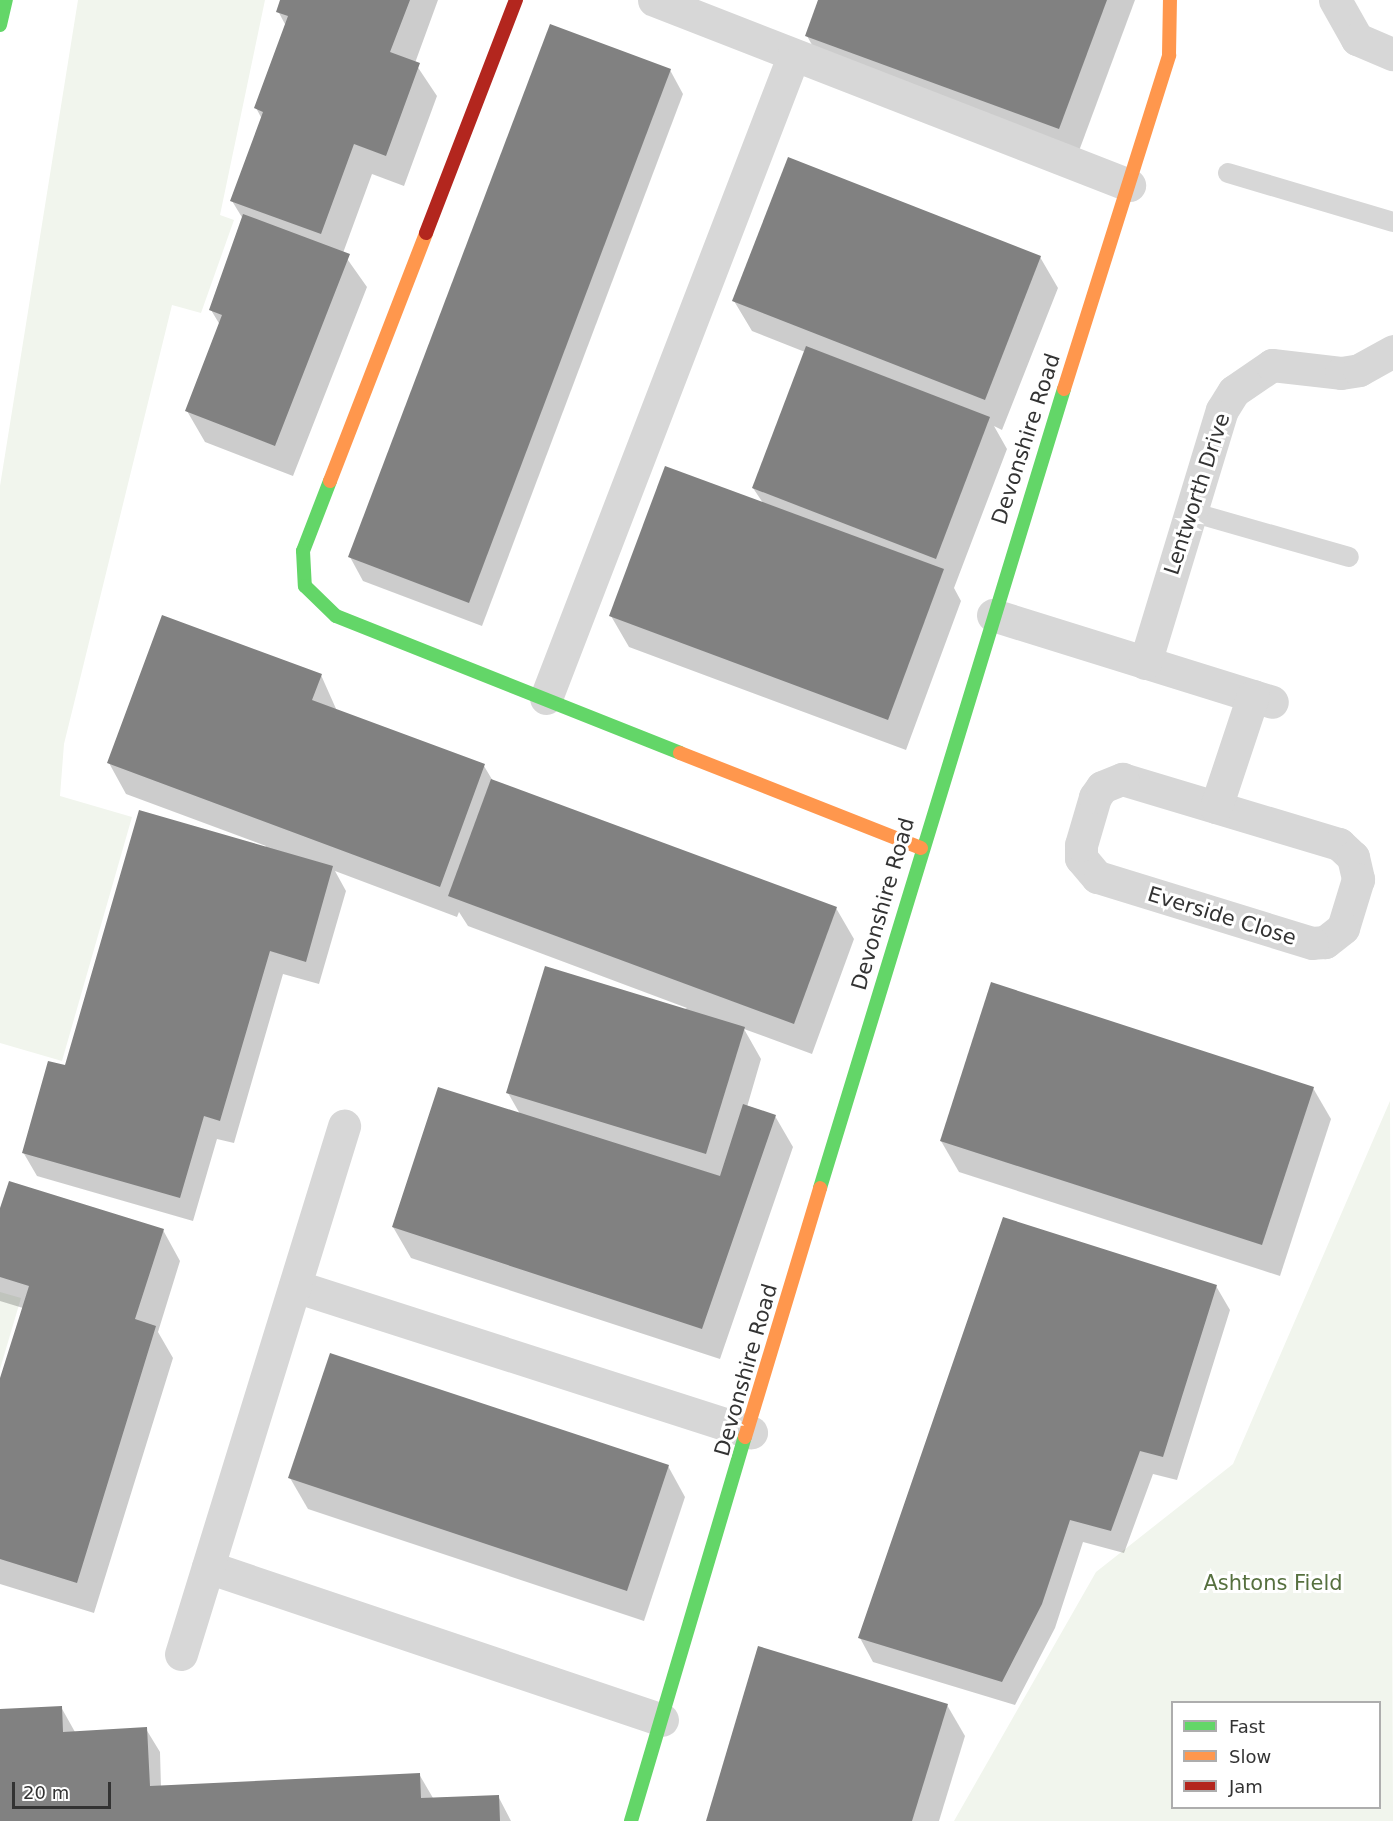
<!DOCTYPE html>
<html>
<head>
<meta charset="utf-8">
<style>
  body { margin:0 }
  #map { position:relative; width:1393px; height:1821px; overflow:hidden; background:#fff; font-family:"DejaVu Sans",sans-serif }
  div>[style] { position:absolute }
  .green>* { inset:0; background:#f1f5ed }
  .shadow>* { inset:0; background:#0003 }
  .building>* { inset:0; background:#818181 }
  .lane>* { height:20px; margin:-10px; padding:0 10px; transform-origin:10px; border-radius:10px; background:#d7d7d7 }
  .street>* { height:33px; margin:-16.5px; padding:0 16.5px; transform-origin:16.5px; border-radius:16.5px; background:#d7d7d7 }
  .fast>* { height:14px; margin:-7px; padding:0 7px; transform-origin:7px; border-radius:7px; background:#63d668 }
  .slow>* { height:14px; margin:-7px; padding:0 7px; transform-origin:7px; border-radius:7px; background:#ff974d }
  .jam>* { height:14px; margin:-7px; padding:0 7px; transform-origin:7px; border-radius:7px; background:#b3261e }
  span { translate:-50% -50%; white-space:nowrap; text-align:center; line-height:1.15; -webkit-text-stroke:6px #fff; paint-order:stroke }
  .street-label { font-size:21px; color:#333 }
  .park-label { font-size:21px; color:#56703f }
  .legend { position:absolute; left:1171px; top:1701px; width:210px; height:108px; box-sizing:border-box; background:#fff; border:2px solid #adadad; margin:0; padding:8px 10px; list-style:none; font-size:18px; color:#333 }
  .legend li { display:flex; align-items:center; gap:12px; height:30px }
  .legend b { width:30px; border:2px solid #adadad }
  .scale { position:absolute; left:12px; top:1782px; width:99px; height:27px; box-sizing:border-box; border:3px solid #333; border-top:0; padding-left:8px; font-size:18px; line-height:21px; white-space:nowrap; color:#333; -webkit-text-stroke:4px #fff; paint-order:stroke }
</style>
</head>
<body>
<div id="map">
  <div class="green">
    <div style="clip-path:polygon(78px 0,265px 0,220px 215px,234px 220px,201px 313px,172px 305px,64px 744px,60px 796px,132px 817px,62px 1061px,0 1043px,0 486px)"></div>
    <div style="clip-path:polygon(evenodd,1390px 1101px,1393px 1821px,954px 1821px,1096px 1572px,1233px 1464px,1390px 1101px,1380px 1702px,1380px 1808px,1172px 1808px,1172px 1702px,1380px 1702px)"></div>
    <div style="clip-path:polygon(0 1292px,21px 1298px,0 1369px)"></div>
  </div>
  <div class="shadow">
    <div style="clip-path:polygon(282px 0,438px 0,415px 63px,437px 96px,404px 186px,372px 174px,343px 253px,367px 287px,293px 476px,205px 442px,187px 411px,220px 325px,211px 310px,243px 219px,232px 201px,262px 119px,256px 108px,286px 26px,278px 11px)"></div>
    <div style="clip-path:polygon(820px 0,1135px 0,1076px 159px,824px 66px,807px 36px)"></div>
    <div style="clip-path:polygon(670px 70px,683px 94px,482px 626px,363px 581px,350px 557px)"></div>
    <div style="clip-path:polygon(1040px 257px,1058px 288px,1002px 430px,994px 426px,1007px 449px,954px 588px,961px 601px,906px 750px,629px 647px,611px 616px,763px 503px,753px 488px,805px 352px,752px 331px,734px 301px)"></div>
    <div style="clip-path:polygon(321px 675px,337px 711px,484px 766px,493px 781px,836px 908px,854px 939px,812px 1054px,744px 1029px,761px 1059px,747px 1107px,775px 1116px,793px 1147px,720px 1359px,411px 1258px,393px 1227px,520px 1114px,508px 1093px,687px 1008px,468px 926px,459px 912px,457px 917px,335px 871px,346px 891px,319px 984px,283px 974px,234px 1143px,217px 1139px,193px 1221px,37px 1176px,23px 1152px,66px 1067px,266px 846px,126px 794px,109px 763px)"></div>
    <div style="clip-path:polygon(1313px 1088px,1331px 1119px,1280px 1276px,959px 1172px,941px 1141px)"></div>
    <div style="clip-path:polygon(0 1214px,163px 1230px,180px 1261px,158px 1332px,173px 1358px,94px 1613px,0 1584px,0 1383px,23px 1308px,0 1301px)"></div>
    <div style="clip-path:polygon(1216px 1286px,1230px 1310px,1177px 1480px,1153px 1474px,1124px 1553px,1083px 1542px,1055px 1628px,1015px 1705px,873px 1662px,860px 1638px)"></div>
    <div style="clip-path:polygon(668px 1466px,685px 1497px,644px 1621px,308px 1509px,290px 1478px)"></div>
    <div style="clip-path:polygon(947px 1705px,965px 1736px,939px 1821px,707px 1821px)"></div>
    <div style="clip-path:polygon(61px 1707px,75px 1732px,146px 1729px,160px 1752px,161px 1787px,419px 1774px,433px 1798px,498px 1796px,511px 1821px,0 1821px,0 1710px)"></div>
  </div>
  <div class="building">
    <div style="clip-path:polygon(280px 0,410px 0,390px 52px,420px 63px,386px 156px,354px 144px,321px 234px,230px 201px,263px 112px,254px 108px,288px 16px,276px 12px)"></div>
    <div style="clip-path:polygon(818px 0,1107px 0,1059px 129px,805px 36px)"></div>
    <div style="clip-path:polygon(550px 24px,671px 69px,469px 603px,348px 557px)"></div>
    <div style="clip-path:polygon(788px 157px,1041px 256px,985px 400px,732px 301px)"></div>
    <div style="clip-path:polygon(243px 214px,350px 254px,275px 446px,185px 411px,222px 315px,209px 310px)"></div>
    <div style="clip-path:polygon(806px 346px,990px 417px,936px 559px,752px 488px)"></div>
    <div style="clip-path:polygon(665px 466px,944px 569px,888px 720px,609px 616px)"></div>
    <div style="clip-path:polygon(162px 615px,322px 674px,312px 700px,485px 764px,440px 887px,107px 763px)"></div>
    <div style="clip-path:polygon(491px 779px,837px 907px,794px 1024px,448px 896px)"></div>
    <div style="clip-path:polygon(139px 810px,333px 866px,306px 962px,270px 951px,220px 1121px,204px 1116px,180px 1198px,22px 1153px,48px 1061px,65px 1065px)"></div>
    <div style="clip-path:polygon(545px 966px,745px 1027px,706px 1154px,506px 1093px)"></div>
    <div style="clip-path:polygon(991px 982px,1314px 1087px,1262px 1245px,940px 1141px)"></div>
    <div style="clip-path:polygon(438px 1087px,720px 1176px,743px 1104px,776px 1115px,702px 1329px,392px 1227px)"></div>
    <div style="clip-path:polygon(9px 1181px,164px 1229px,135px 1319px,156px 1326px,77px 1583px,0 1559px,0 1378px,29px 1286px,0 1277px,0 1208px)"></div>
    <div style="clip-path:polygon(1003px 1217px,1217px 1285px,1163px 1457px,1140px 1451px,1111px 1531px,1070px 1520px,1042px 1604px,1002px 1682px,858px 1638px)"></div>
    <div style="clip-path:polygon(330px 1353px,669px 1465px,627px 1591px,288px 1478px)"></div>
    <div style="clip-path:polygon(758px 1646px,948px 1704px,912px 1821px,706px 1821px)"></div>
    <div style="clip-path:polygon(62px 1706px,63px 1732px,147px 1727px,150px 1786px,420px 1773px,421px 1798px,499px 1795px,500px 1821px,0 1821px,0 1709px)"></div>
  </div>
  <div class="lane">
    <div style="left:1228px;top:173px;width:172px;rotate:16.5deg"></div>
    <div style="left:1191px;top:512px;width:164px;rotate:15.9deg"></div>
  </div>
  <div class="street">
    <div style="left:654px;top:0;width:510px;rotate:21.28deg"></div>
    <div style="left:1335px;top:0;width:45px;rotate:60.6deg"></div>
    <div style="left:1357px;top:39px;width:39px;rotate:23deg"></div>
    <div style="left:993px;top:615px;width:292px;rotate:17.3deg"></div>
    <div style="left:1145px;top:663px;width:264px;rotate:-73.1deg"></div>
    <div style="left:1222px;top:410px;width:22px;rotate:-58deg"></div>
    <div style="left:1234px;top:391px;width:46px;rotate:-34.4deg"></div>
    <div style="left:1272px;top:365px;width:69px;rotate:6.6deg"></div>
    <div style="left:1341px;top:373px;width:18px;rotate:-9deg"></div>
    <div style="left:1359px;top:370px;width:39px;rotate:-29deg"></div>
    <div style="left:546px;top:698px;width:687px;rotate:-68.93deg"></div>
    <div style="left:1122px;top:779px;width:227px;rotate:16.7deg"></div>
    <div style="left:1339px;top:844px;width:19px;rotate:43deg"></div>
    <div style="left:1353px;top:857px;width:23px;rotate:77deg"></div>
    <div style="left:1358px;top:879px;width:51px;rotate:107deg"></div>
    <div style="left:1343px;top:928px;width:23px;rotate:142deg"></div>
    <div style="left:1325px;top:942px;width:13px;rotate:176deg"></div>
    <div style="left:1312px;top:943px;width:225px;rotate:-162.9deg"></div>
    <div style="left:1097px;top:877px;width:25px;rotate:-130deg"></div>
    <div style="left:1081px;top:858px;width:13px;rotate:-90deg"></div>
    <div style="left:1081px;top:845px;width:50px;rotate:-73.7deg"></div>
    <div style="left:1095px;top:797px;width:12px;rotate:-55deg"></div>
    <div style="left:1102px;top:787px;width:22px;rotate:-22deg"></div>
    <div style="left:1216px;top:807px;width:117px;rotate:-71.6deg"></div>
    <div style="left:295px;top:1286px;width:479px;rotate:17.8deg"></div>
    <div style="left:208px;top:1567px;width:479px;rotate:18.6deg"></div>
    <div style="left:181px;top:1654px;width:553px;rotate:-72.84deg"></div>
  </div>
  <div class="fast">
    <div style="left:0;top:25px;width:26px;rotate:-77deg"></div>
    <div style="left:330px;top:481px;width:75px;rotate:111.1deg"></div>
    <div style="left:303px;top:551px;width:35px;rotate:87deg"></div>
    <div style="left:305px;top:586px;width:43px;rotate:44.1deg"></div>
    <div style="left:336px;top:616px;width:370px;rotate:21.7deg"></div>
    <div style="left:820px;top:1188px;width:835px;rotate:-73.02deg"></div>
    <div style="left:631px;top:1821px;width:401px;rotate:-73.5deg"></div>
  </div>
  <div class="slow">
    <div style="left:1064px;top:389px;width:350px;rotate:-72.5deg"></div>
    <div style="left:1169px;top:55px;width:55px;rotate:-89deg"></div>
    <div style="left:330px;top:481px;width:266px;rotate:-68.8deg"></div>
    <div style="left:680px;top:753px;width:259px;rotate:21.5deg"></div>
    <div style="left:745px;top:1437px;width:260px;rotate:-73.2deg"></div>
  </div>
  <div class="jam">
    <div style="left:426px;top:233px;width:250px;rotate:-68.9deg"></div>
  </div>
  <div class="street-label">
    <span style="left:1026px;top:439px;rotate:-72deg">Devonshire Road</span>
    <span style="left:1197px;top:494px;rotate:-72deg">Lentworth Drive</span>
    <span style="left:883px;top:904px;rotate:-74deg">Devonshire Road</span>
    <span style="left:1222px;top:916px;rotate:17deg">Everside Close</span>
    <span style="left:746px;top:1370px;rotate:-74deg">Devonshire Road</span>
  </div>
  <div class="park-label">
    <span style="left:1273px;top:1583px">Ashtons Field</span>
  </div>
  <ul class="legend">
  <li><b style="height:8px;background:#63d668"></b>Fast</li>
  <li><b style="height:8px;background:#ff974d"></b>Slow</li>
  <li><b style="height:8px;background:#b3261e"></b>Jam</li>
  </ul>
  <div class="scale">20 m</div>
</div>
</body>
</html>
